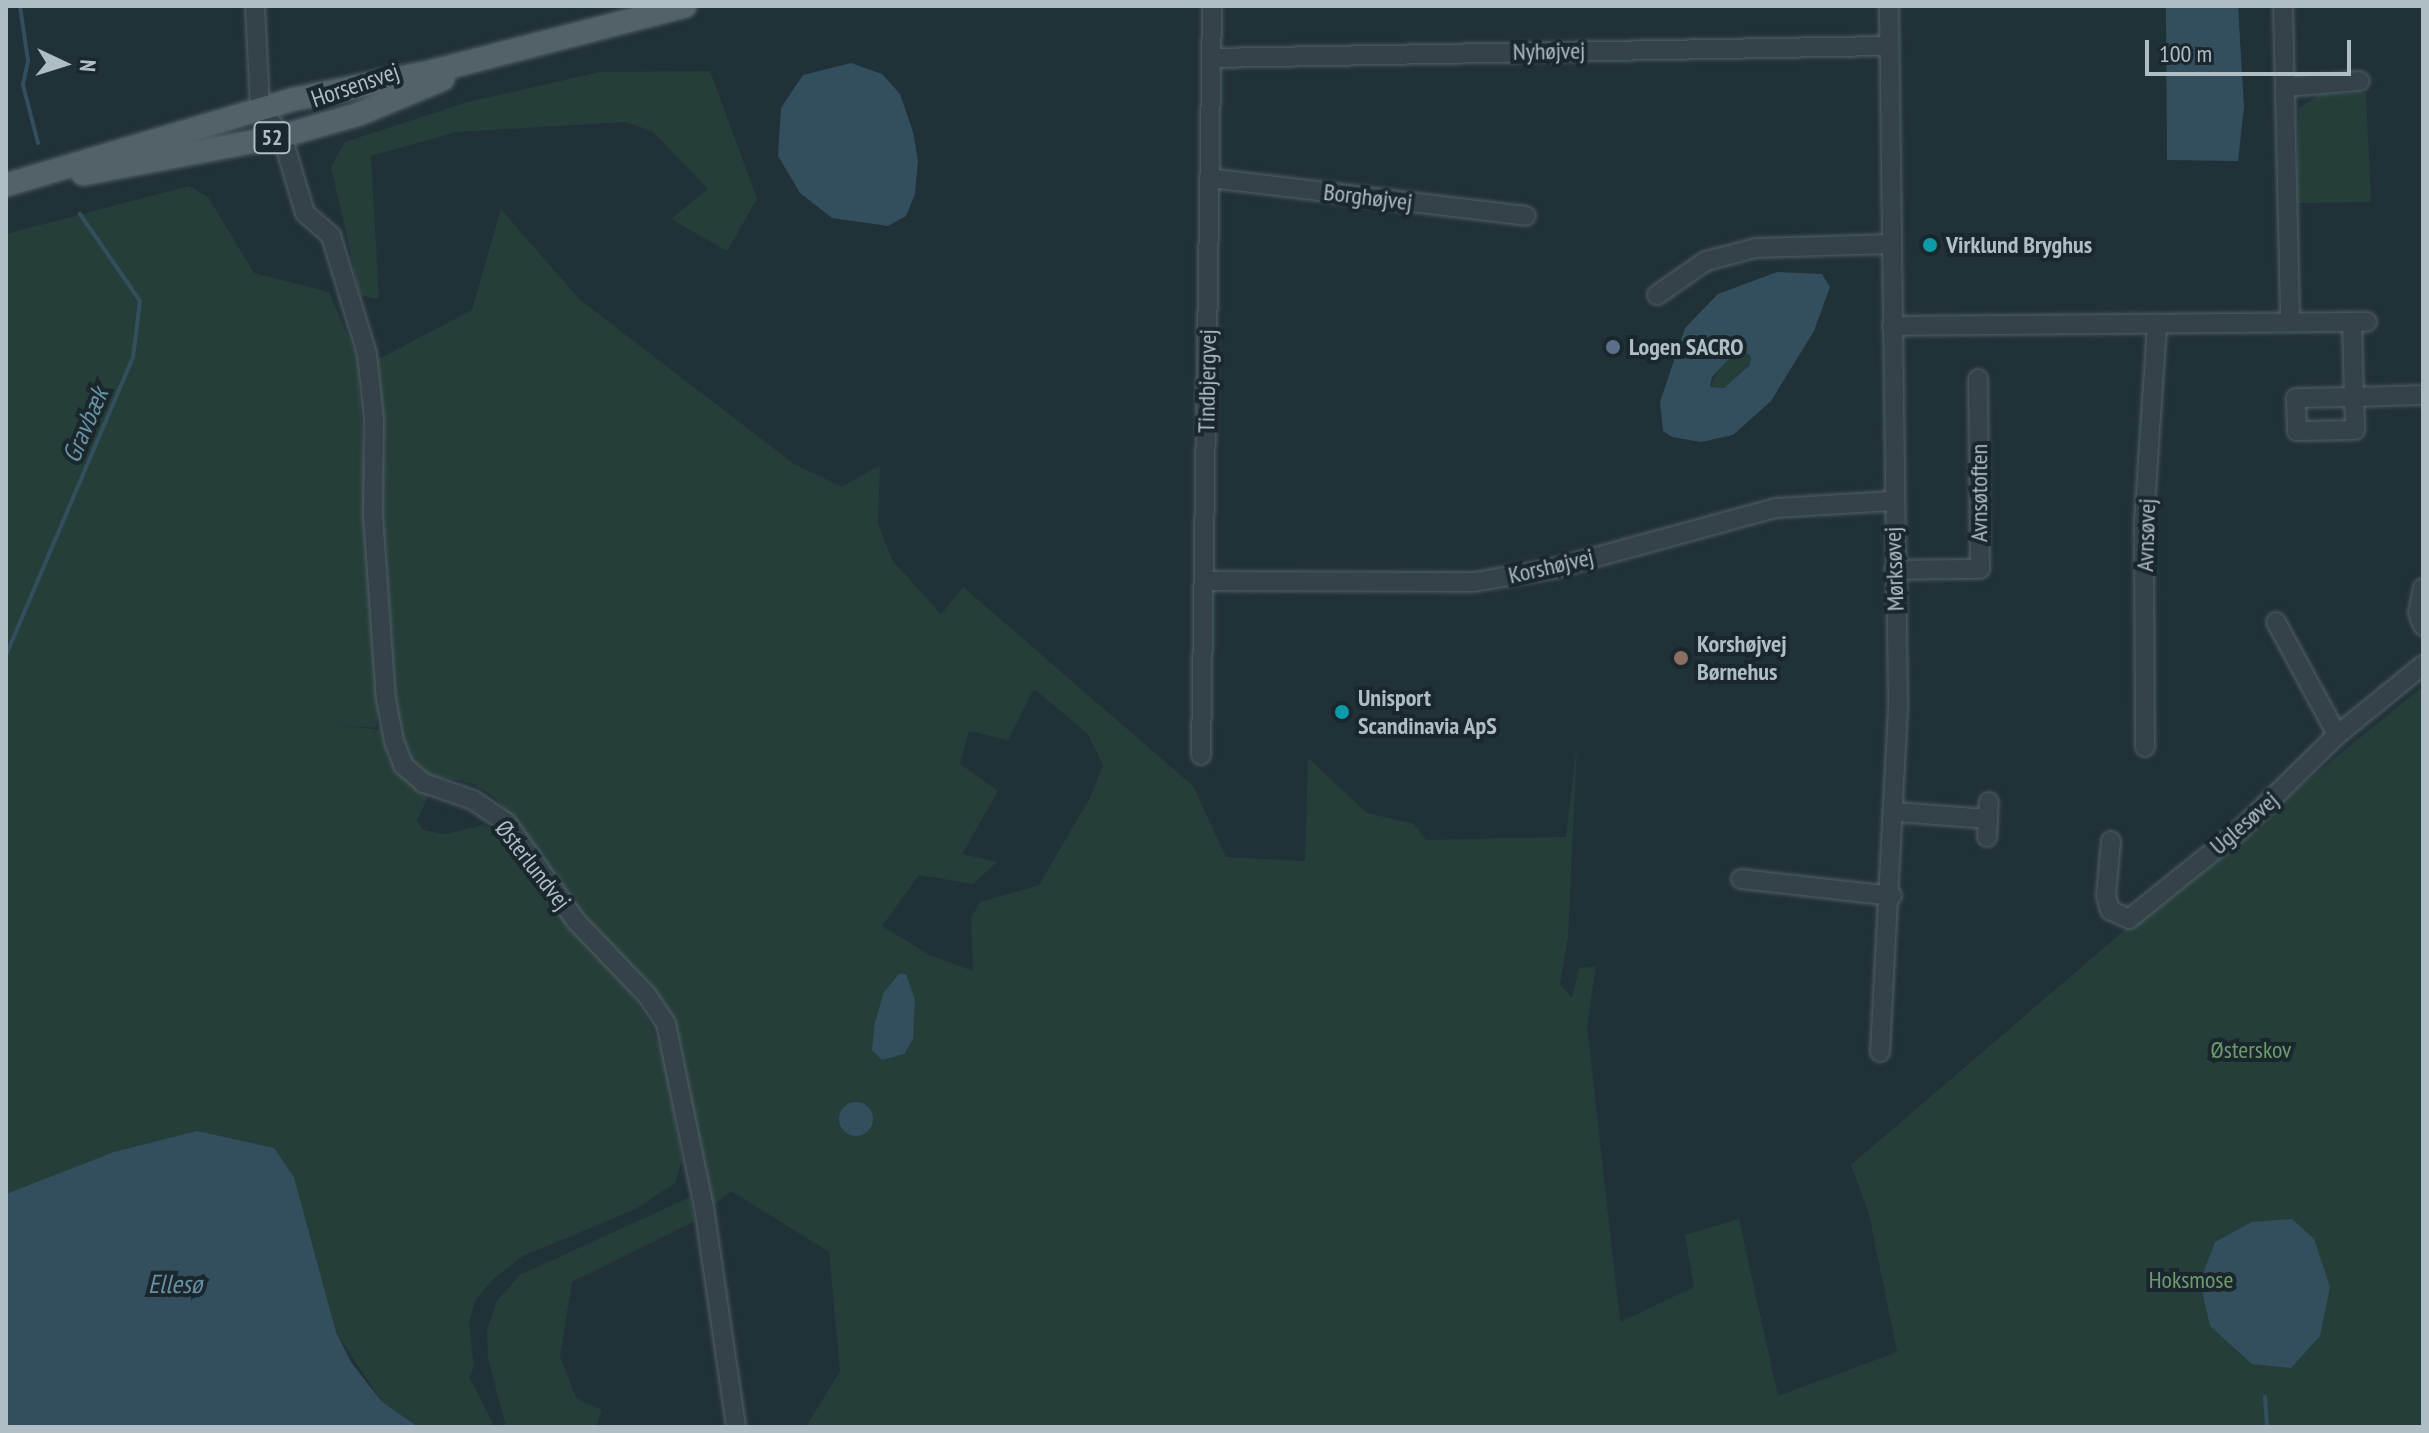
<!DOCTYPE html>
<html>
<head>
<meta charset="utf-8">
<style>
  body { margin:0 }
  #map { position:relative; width:2429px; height:1433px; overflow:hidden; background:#213138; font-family:"PT Sans Narrow",sans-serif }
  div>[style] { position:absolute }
  .green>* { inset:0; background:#263e39 }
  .water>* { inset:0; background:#334f5e }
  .round { border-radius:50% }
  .stream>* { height:4px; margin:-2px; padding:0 2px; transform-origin:2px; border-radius:2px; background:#334f5e }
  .roads { filter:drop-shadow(0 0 2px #526067) drop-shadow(0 0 2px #526067) }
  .minor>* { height:18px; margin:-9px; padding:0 9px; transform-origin:9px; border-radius:9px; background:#354249 }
  .major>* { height:22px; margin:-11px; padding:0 11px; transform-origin:11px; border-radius:11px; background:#536269 }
  .dots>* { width:22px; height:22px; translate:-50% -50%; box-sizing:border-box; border:4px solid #1a272d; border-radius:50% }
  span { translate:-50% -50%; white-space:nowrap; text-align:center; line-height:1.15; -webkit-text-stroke:8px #1a272d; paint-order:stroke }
  .shield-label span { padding:2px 6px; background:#1a272d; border:2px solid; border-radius:6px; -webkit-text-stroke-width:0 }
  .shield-label { font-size:22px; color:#afbdc5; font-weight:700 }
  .street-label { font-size:24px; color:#afbdc5 }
  .poi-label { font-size:24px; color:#afbdc5; font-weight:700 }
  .left { translate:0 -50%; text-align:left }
  .park-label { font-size:24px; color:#709b6f }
  .water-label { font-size:26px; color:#6891a4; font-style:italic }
  .frame { position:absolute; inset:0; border:8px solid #afbdc5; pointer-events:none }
  .north { position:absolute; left:24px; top:24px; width:80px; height:80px; -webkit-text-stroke:6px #1a272d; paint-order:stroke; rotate:94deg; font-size:22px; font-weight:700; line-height:32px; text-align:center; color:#afbdc5 }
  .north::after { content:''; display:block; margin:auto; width:28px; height:36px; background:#afbdc5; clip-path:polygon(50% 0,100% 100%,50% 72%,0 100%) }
  .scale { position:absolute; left:2145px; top:40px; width:206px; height:36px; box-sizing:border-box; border:4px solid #afbdc5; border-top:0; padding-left:10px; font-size:24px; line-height:28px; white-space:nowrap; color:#afbdc5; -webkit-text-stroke:6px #1a272d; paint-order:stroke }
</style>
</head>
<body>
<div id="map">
  <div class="green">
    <div style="clip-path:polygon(710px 71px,757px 199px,727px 251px,671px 219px,708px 189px,652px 131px,625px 122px,456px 132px,371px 156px,379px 299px,360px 295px,331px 167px,345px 142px,468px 102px,600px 72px)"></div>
    <div style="clip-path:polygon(2366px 93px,2371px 202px,2297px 203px,2299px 108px,2319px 95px)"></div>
    <div style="clip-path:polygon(189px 186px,208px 197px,254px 273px,329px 292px,357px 357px,380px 692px,376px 728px,335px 725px,382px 730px,388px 758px,429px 794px,417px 821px,423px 830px,445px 834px,483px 825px,505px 834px,629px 990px,650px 1023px,664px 1058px,682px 1160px,675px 1183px,636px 1209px,523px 1256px,493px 1279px,475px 1301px,469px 1324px,474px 1367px,469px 1377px,495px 1427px,418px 1427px,381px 1401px,336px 1332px,294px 1177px,36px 1185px,6px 1194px,6px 234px)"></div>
    <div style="clip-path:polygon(evenodd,501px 209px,579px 299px,794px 464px,842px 487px,880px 465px,878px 524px,892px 560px,941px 614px,963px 587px,1193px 786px,1226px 857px,1305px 861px,1308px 758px,1367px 813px,1414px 824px,1426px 840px,1566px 837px,1577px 744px,1568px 937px,1560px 984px,1572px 998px,1579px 968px,1596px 967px,1587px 1026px,1620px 1322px,1694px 1287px,1685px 1235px,1739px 1219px,1778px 1396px,1897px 1352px,1869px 1214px,1851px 1165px,2120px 934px,2423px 686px,2423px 1427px,806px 1427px,840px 1371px,829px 1252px,731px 1191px,709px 1209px,681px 1045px,670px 1014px,647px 979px,604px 942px,566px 895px,496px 798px,472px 783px,428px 775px,414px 765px,405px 747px,396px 712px,373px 362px,472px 310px,501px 209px,1034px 689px,1087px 733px,1103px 765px,1090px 798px,1039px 885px,980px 902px,971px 918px,973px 971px,930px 955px,882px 926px,919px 875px,973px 884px,997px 862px,962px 854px,998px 791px,960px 764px,969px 731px,1008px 740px,1034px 689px)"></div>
    <div style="clip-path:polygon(1739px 348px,1751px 356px,1750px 365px,1724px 388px,1710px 387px,1719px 367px)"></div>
    <div style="clip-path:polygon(690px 1197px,695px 1221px,572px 1282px,560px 1356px,576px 1398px,602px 1410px,596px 1427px,506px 1427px,488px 1358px,487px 1329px,497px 1301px,520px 1275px)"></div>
  </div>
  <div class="water">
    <div style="clip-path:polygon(2166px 6px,2238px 6px,2244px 107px,2238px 161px,2167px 160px)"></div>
    <div style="clip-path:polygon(851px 63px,882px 74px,900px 94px,913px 132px,918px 161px,915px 194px,906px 216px,888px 226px,832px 218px,800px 193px,778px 156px,781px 108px,803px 75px)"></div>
    <div style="clip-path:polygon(evenodd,1777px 272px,1822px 274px,1830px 287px,1814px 331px,1771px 401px,1733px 435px,1701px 442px,1672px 437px,1663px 431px,1660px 402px,1685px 328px,1718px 294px,1777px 272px,1739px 348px,1751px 356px,1750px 365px,1724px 388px,1710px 387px,1712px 377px,1739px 348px)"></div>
    <div style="clip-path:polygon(899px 974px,906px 974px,915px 1000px,913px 1039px,904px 1054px,882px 1060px,872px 1050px,875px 1022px,884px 992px)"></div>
    <div class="round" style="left:839px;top:1102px;width:34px;height:34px"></div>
    <div style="clip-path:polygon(197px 1131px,274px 1148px,294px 1177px,336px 1332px,351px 1362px,381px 1401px,418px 1427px,6px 1427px,6px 1194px,114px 1152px)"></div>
    <div style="clip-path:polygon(2292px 1219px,2314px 1239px,2330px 1287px,2320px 1336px,2291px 1368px,2252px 1364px,2210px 1326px,2200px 1282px,2215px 1242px,2252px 1222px)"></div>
  </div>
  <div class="stream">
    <div style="left:20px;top:6px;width:56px;rotate:81.7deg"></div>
    <div style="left:28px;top:61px;width:25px;rotate:102deg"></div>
    <div style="left:23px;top:85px;width:60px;rotate:75.5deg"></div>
    <div style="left:6px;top:655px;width:324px;rotate:-66.9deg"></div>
    <div style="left:133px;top:357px;width:56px;rotate:-82.9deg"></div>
    <div style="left:140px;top:301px;width:106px;rotate:-124.6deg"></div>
    <div style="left:2265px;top:1397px;width:30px;rotate:86deg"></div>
  </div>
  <div class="roads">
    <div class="minor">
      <div style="left:255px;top:6px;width:102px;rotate:87.2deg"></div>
      <div style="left:260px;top:108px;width:36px;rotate:52deg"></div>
      <div style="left:282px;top:136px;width:80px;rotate:73.4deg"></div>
      <div style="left:305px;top:213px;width:35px;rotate:41deg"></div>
      <div style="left:331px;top:236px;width:123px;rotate:73deg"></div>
      <div style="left:367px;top:354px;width:65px;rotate:83.9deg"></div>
      <div style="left:374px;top:419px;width:96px;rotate:90.6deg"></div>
      <div style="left:373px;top:515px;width:184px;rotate:86deg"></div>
      <div style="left:386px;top:699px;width:43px;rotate:79.2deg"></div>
      <div style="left:394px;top:741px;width:26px;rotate:69deg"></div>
      <div style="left:403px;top:765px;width:28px;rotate:41deg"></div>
      <div style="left:424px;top:783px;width:52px;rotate:19.1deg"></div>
      <div style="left:473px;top:800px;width:41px;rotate:34.1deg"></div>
      <div style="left:507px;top:823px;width:120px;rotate:54.9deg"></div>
      <div style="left:576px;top:921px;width:101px;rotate:46.2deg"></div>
      <div style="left:646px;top:994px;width:36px;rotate:56deg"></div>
      <div style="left:666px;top:1024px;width:187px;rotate:78.3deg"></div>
      <div style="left:704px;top:1207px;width:222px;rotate:81.7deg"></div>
      <div style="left:2283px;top:6px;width:316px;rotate:88.7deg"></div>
      <div style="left:1211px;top:58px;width:675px;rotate:-1.02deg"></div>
      <div style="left:2286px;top:87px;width:74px;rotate:-4.6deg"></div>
      <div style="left:1209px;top:178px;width:319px;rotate:6.8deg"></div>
      <div style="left:1657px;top:295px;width:60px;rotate:-34.8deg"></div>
      <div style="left:1706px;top:261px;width:52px;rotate:-14.6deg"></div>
      <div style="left:1756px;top:248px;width:135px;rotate:-1.7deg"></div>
      <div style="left:2352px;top:322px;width:75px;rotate:88.5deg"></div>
      <div style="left:2354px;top:397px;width:33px;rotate:88deg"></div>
      <div style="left:2355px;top:430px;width:58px;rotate:179deg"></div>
      <div style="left:2297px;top:431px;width:33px;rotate:-92deg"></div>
      <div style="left:2296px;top:398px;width:58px;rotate:-1deg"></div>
      <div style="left:2354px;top:397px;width:69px;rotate:-1.7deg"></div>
      <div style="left:1892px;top:326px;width:475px;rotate:-0.5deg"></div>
      <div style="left:1894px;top:570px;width:86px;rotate:-0.7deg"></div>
      <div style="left:1980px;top:569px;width:190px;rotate:-90.6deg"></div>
      <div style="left:1204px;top:581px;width:270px;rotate:0.2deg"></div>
      <div style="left:1474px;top:582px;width:83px;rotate:-9.7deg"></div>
      <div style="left:1556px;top:568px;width:228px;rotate:-15.3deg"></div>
      <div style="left:1776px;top:508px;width:116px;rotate:-3.5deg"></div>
      <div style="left:2423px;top:588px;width:25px;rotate:101deg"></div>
      <div style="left:2418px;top:613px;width:14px;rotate:69deg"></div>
      <div style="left:2276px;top:622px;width:128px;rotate:61.6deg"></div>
      <div style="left:2145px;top:747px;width:226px;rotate:-90.3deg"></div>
      <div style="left:2144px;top:521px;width:198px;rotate:-86.2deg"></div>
      <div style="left:1201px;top:755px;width:749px;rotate:-89.16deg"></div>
      <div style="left:1896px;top:812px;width:92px;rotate:4.4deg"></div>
      <div style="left:1987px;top:837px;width:35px;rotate:-87deg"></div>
      <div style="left:2111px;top:841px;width:55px;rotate:95.2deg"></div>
      <div style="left:2106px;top:896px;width:15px;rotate:74deg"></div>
      <div style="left:2110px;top:910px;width:21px;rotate:25deg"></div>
      <div style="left:2129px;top:919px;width:144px;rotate:-38.8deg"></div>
      <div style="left:2241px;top:829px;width:134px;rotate:-44.4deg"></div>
      <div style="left:2337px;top:735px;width:111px;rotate:-39.1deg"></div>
      <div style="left:1741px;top:879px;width:152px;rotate:6.4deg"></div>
      <div style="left:1880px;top:1052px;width:348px;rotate:-87deg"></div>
      <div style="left:1898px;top:704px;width:698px;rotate:-90.74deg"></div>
    </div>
    <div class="major">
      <div style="left:83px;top:174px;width:203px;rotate:-10.8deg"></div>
      <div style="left:282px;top:136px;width:80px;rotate:-15.9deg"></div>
      <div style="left:359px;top:114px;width:91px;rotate:-22.6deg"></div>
      <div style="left:6px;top:185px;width:302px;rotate:-16.6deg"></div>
      <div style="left:295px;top:99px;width:142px;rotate:-11.4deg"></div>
      <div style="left:434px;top:71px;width:259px;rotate:-14.5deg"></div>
    </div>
  </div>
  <div class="dots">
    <div style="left:1930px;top:245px;background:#0f9aa8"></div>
    <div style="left:1613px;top:347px;background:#5c6f8a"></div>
    <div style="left:1681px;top:658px;background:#8d6e63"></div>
    <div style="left:1342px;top:712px;background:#0f9aa8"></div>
  </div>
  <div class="shield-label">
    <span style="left:272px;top:138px">52</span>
  </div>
  <div class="street-label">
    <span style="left:1549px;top:51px;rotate:-1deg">Nyhøjvej</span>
    <span style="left:355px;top:85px;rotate:-19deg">Horsensvej</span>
    <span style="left:1368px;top:197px;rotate:7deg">Borghøjvej</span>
    <span style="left:1207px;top:381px;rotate:-89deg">Tindbjergvej</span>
    <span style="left:1979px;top:493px;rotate:-90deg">Avnsøtoften</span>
    <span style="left:2146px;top:535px;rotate:-88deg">Avnsøvej</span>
    <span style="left:1551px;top:566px;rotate:-13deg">Korshøjvej</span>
    <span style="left:1894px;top:569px;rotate:-92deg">Mørksøvej</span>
    <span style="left:2244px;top:823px;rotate:-41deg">Uglesøvej</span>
    <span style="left:533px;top:865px;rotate:52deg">Østerlundvej</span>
  </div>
  <div class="poi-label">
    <span class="left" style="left:1946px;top:245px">Virklund Bryghus</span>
    <span class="left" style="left:1629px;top:347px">Logen SACRO</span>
    <span class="left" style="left:1697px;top:658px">Korshøjvej<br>Børnehus</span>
    <span class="left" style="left:1358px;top:712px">Unisport<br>Scandinavia ApS</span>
  </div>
  <div class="park-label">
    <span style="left:2251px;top:1050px">Østerskov</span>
    <span style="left:2191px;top:1280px">Hoksmose</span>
  </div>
  <div class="water-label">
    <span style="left:85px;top:425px;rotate:-67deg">Gravbæk</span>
    <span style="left:175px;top:1284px">Ellesø</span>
  </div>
  <div class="frame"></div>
  <div class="north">N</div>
  <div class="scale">100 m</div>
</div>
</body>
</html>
